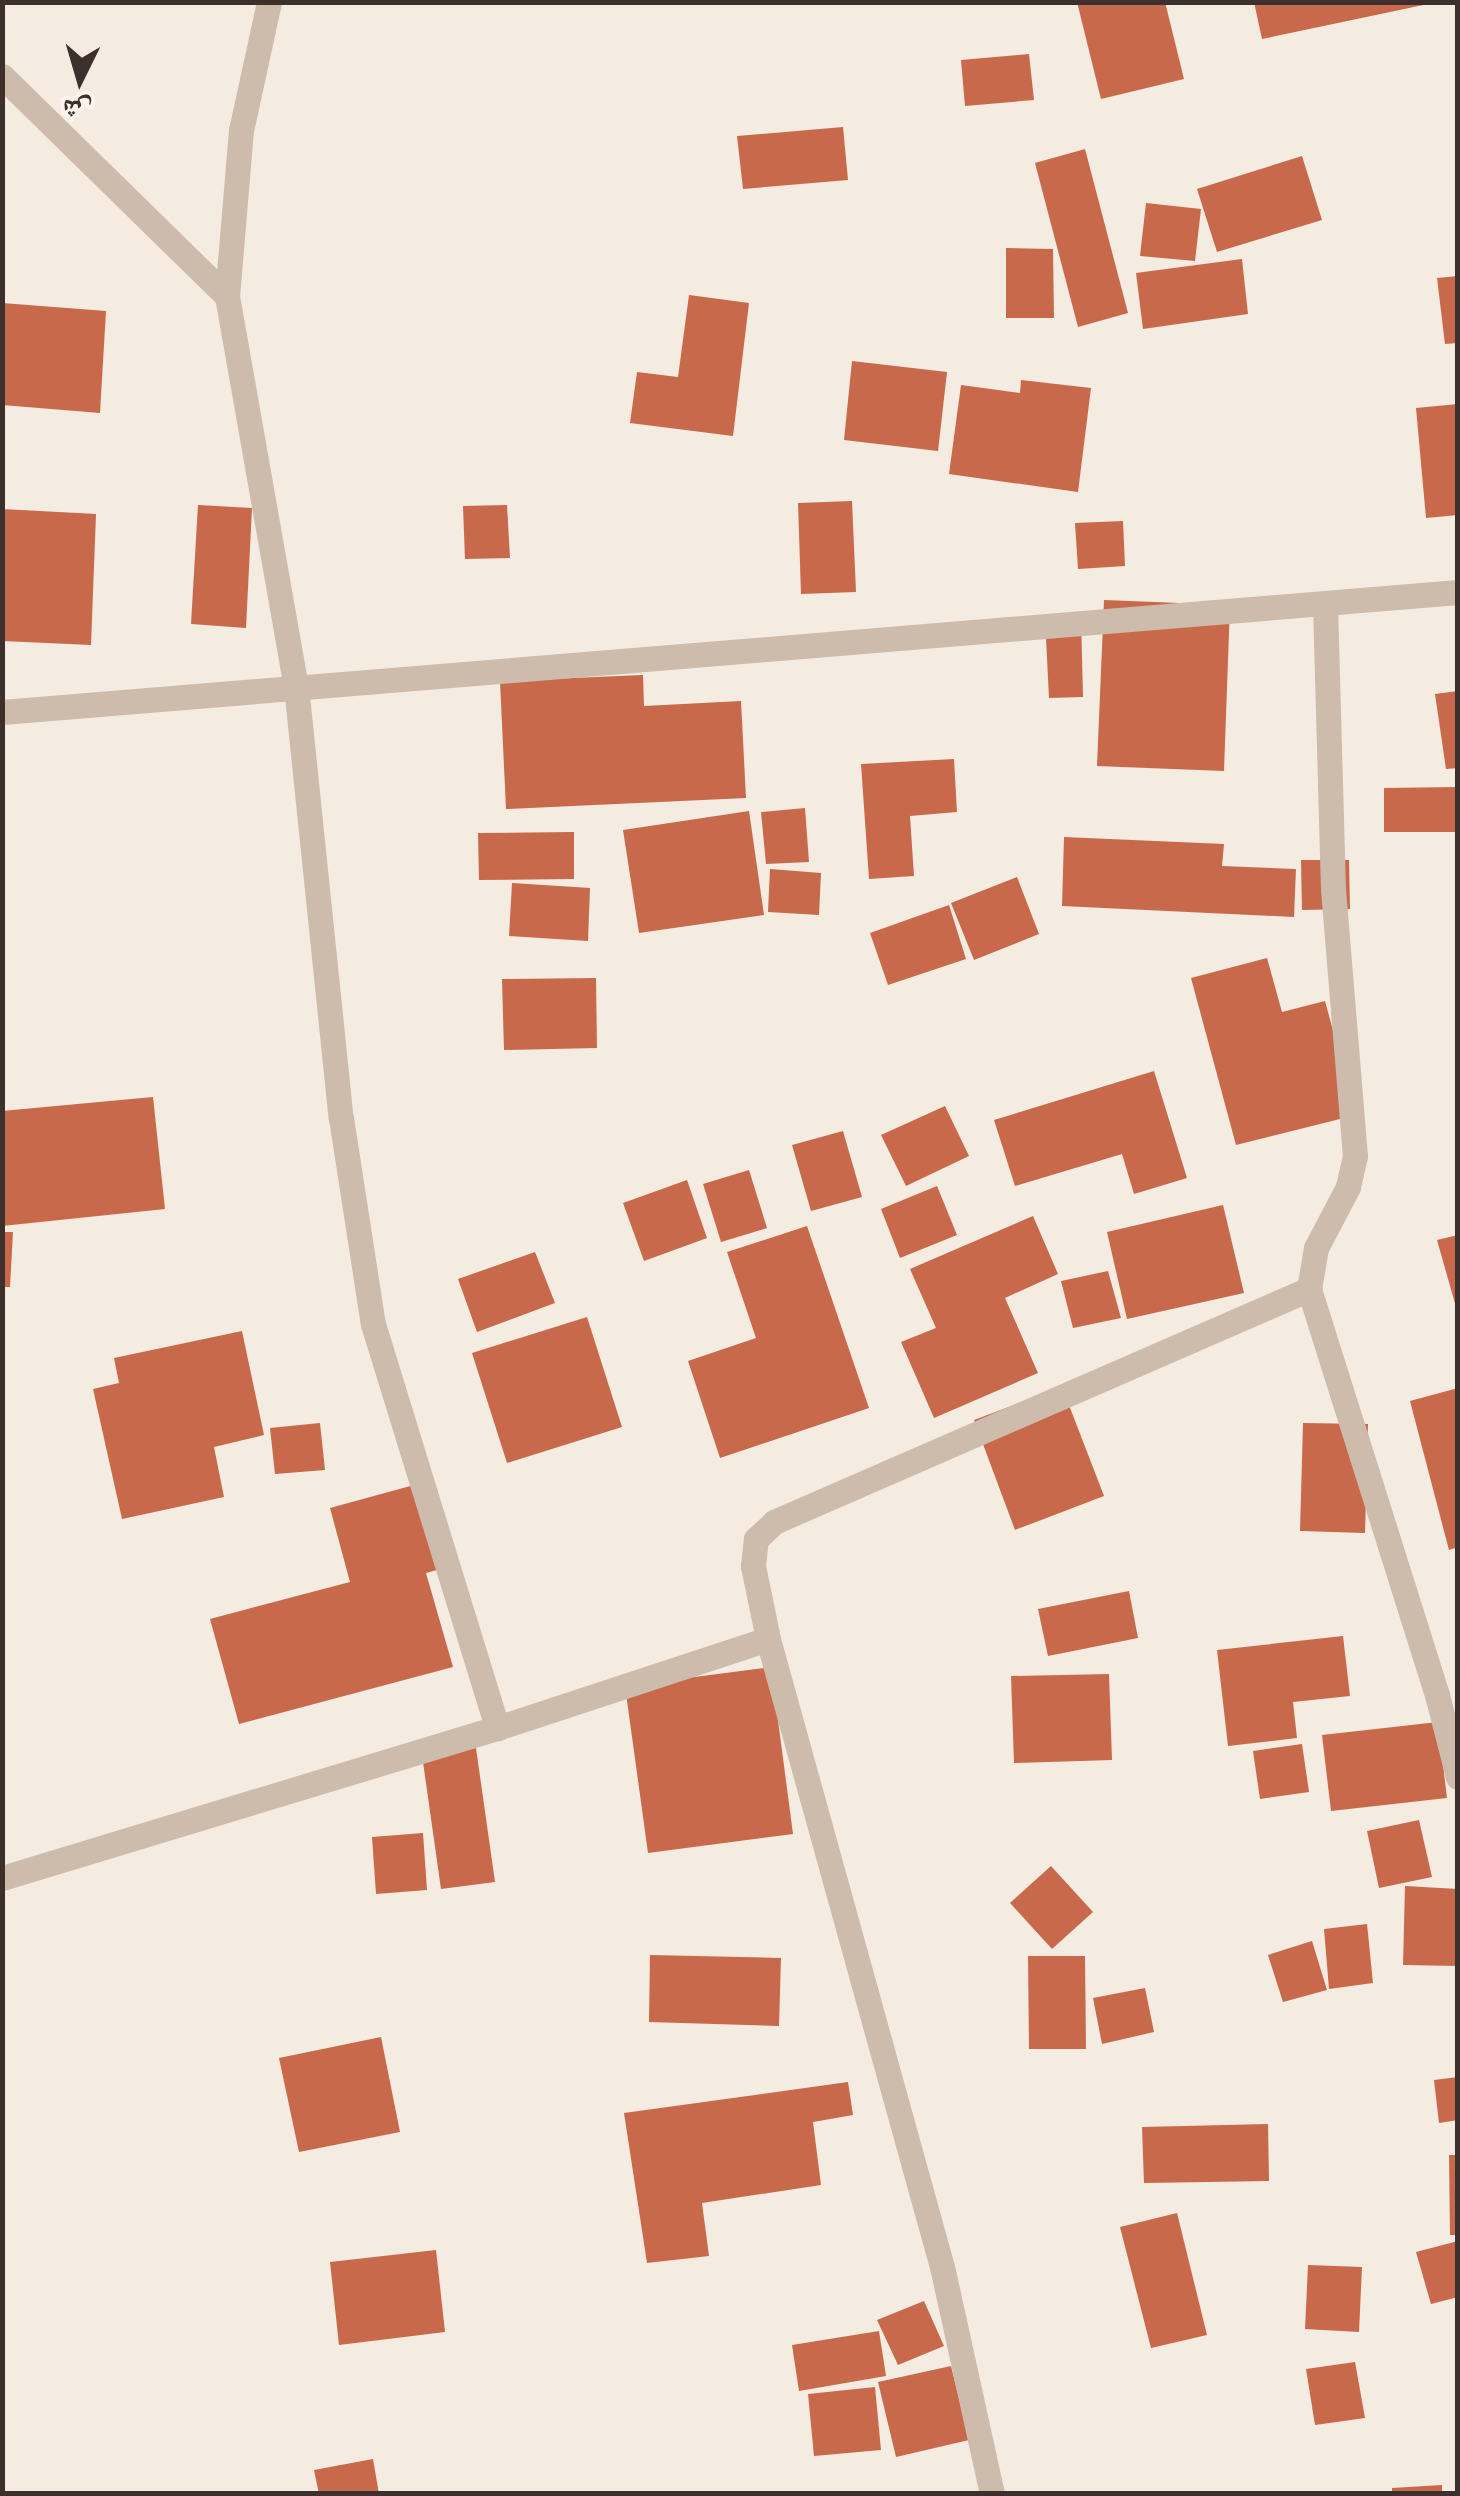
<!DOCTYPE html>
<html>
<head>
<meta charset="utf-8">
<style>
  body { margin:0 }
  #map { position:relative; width:1460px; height:2496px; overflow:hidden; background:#f4ebe1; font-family:"DM Sans","Noto Naskh Arabic",sans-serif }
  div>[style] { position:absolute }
  .building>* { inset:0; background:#c8694b }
  .minor>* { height:25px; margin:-12.5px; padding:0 12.5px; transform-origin:12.5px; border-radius:12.5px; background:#cdbbac }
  span { translate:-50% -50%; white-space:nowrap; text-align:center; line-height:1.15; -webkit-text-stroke:8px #fbf5ee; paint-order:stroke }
  .frame { position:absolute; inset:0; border:5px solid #3b302b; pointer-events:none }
  .north { position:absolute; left:30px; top:30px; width:100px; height:100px; -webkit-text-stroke:8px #fbf5ee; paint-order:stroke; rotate:185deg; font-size:28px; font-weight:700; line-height:40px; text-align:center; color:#3b302b }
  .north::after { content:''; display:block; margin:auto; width:35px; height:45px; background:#3b302b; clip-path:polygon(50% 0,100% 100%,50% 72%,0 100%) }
</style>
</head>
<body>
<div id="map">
  <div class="building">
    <div style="clip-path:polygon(1077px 2px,1165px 2px,1184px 79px,1101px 99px)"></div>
    <div style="clip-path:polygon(1254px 2px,1428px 2px,1428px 4px,1262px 39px)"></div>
    <div style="clip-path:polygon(1029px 54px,1034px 100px,965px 106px,961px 60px)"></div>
    <div style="clip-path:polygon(843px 127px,848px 180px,743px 189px,737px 136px)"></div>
    <div style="clip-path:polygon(1085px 149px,1128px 313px,1078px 327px,1035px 163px)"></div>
    <div style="clip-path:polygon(1302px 156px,1322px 220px,1217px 252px,1197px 189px)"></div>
    <div style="clip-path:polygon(1146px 203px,1201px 209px,1195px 261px,1140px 256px)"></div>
    <div style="clip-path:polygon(1006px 248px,1053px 249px,1054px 318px,1006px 318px)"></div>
    <div style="clip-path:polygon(1242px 259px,1248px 314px,1143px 329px,1136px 273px)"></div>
    <div style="clip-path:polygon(1458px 276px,1458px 343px,1445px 344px,1437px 278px)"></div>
    <div style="clip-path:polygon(689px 295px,749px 303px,733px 436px,630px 423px,637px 372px,678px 377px)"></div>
    <div style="clip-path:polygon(2px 303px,106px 311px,100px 413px,2px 405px)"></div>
    <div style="clip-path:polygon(852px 361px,947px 372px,938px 451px,844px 440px)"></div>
    <div style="clip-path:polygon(1021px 380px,1091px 388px,1078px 492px,949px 474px,961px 385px,1020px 393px)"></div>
    <div style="clip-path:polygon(1458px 404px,1458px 515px,1426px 518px,1416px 408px)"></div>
    <div style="clip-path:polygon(852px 501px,856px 592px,801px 594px,798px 503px)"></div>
    <div style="clip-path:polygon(198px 505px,252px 508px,246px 628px,191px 624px)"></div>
    <div style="clip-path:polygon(507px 505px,510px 558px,465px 559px,463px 506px)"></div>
    <div style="clip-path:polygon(2px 509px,96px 514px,91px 645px,2px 641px)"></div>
    <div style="clip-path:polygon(1123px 521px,1125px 566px,1078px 569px,1075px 523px)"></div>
    <div style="clip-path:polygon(1104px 600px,1230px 605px,1224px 771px,1097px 766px)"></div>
    <div style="clip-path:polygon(1081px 617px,1083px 697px,1049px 698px,1045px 618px)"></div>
    <div style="clip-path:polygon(643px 675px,644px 706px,741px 701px,746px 798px,506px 809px,500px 681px)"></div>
    <div style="clip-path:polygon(1458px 691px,1458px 768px,1446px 769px,1435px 694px)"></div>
    <div style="clip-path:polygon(954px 759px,957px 812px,910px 816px,914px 876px,869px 879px,861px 764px)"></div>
    <div style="clip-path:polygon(1456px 787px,1456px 832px,1384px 832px,1384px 788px)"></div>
    <div style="clip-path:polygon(805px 808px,809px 862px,766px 864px,761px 812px)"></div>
    <div style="clip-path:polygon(749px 811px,764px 915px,639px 933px,623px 830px)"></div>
    <div style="clip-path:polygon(574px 832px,574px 879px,479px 880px,478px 833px)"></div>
    <div style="clip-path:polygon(1064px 837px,1224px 844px,1222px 866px,1296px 869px,1294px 917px,1062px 906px)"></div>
    <div style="clip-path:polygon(1301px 860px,1349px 860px,1350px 909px,1302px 910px)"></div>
    <div style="clip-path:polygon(770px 869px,821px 873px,819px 915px,768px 912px)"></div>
    <div style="clip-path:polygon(1017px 877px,1039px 934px,974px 960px,951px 903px)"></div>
    <div style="clip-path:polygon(512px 883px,590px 888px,588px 941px,509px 936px)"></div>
    <div style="clip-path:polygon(949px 905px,966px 959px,888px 985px,870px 933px)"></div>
    <div style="clip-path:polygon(1267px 958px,1282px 1012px,1325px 1001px,1356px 1115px,1236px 1145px,1191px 978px)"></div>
    <div style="clip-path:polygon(596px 978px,597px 1048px,504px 1050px,502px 979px)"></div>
    <div style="clip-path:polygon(1154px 1071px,1187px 1178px,1134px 1194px,1122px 1154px,1015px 1186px,994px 1120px)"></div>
    <div style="clip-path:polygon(153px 1097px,165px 1209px,2px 1226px,2px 1111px)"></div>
    <div style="clip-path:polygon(945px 1106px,969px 1156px,906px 1186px,881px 1135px)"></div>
    <div style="clip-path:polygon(843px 1131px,862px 1197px,811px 1211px,792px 1145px)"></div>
    <div style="clip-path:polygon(749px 1170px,767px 1228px,721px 1242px,703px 1184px)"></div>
    <div style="clip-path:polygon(687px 1180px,707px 1238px,644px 1261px,623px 1203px)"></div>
    <div style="clip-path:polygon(937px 1186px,957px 1235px,900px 1258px,881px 1209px)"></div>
    <div style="clip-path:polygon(1223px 1205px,1244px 1293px,1127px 1319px,1107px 1232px)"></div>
    <div style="clip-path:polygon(1033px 1216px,1058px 1274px,1005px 1298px,1038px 1373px,934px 1418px,901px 1342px,936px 1328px,910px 1269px)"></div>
    <div style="clip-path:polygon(807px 1226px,869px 1408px,720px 1458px,688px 1361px,756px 1338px,727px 1252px)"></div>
    <div style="clip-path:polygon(2px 1232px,13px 1232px,10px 1287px,2px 1287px)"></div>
    <div style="clip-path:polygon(1458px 1235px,1458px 1307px,1456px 1307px,1437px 1240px)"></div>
    <div style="clip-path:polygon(535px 1252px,555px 1303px,477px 1332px,458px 1279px)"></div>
    <div style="clip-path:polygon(1108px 1271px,1121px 1318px,1073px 1328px,1061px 1281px)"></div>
    <div style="clip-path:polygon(587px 1317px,622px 1427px,507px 1463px,472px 1353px)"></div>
    <div style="clip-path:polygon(242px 1331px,264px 1435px,214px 1447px,224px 1497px,122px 1519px,93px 1389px,119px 1383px,114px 1358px)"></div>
    <div style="clip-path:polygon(1062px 1387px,1104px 1496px,1015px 1530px,974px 1420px)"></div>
    <div style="clip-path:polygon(1458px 1388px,1458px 1547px,1449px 1550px,1410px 1401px)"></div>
    <div style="clip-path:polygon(320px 1423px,325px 1470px,275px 1474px,270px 1428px)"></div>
    <div style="clip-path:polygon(1303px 1423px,1368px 1424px,1365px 1533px,1300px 1531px)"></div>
    <div style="clip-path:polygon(425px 1482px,448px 1567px,426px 1573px,453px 1667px,239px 1724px,210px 1619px,350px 1582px,330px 1508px)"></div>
    <div style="clip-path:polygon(1129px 1591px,1138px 1638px,1048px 1656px,1038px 1609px)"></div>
    <div style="clip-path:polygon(1343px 1636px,1350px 1696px,1293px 1702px,1297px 1738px,1228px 1746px,1217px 1650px)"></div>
    <div style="clip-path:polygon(771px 1667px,793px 1834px,648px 1853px,625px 1686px)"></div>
    <div style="clip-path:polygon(1109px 1674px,1112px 1760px,1014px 1763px,1011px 1676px)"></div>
    <div style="clip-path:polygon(1438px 1722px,1447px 1798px,1331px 1811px,1322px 1735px)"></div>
    <div style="clip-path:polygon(1302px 1744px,1309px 1792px,1260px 1799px,1253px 1751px)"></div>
    <div style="clip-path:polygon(476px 1748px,495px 1882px,441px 1889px,422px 1755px)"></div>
    <div style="clip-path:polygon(1419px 1820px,1432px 1877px,1379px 1888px,1367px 1831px)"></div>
    <div style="clip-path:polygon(423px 1833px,427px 1890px,376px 1894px,372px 1837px)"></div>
    <div style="clip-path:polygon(1051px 1866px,1093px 1912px,1052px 1949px,1010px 1903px)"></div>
    <div style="clip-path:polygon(1405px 1886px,1458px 1889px,1458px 1966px,1403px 1965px)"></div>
    <div style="clip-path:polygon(1367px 1924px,1373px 1983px,1329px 1989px,1324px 1929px)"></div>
    <div style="clip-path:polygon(1312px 1941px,1327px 1990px,1283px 2002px,1268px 1955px)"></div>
    <div style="clip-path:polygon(650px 1955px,781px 1958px,779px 2026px,649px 2022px)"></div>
    <div style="clip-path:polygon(1028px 1956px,1085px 1956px,1086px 2049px,1029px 2049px)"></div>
    <div style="clip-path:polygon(1145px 1988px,1154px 2032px,1102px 2044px,1093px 1998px)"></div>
    <div style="clip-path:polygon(381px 2037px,400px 2132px,299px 2152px,279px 2058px)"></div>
    <div style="clip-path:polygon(1458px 2077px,1458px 2120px,1439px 2123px,1434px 2080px)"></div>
    <div style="clip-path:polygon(848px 2082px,853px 2115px,813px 2122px,821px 2185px,702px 2203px,709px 2256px,647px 2263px,624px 2113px)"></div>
    <div style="clip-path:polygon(1268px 2124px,1269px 2181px,1144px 2183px,1142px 2127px)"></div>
    <div style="clip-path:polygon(1449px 2155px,1458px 2155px,1458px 2235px,1450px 2235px)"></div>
    <div style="clip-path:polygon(1177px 2213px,1207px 2335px,1151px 2348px,1120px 2227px)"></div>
    <div style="clip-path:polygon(1458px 2241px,1458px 2297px,1431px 2304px,1416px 2252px)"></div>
    <div style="clip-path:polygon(436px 2250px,445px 2332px,339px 2345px,330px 2262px)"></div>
    <div style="clip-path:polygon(1308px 2265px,1362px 2267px,1359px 2332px,1305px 2329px)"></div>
    <div style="clip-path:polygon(924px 2301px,944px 2346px,898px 2365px,877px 2320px)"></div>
    <div style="clip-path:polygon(879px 2331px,886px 2376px,799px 2391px,792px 2345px)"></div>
    <div style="clip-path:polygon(1355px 2362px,1365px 2418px,1315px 2425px,1306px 2369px)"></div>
    <div style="clip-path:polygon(951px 2366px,969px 2440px,896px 2457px,878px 2382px)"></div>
    <div style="clip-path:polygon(875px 2387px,881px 2450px,814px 2456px,808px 2394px)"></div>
    <div style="clip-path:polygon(373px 2459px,379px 2494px,319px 2494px,314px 2470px)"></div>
    <div style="clip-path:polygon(1442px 2485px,1442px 2494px,1392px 2494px,1392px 2488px)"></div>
  </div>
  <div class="minor">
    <div style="left:269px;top:2px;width:131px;rotate:102.3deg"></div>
    <div style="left:241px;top:130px;width:167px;rotate:94.8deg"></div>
    <div style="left:227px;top:296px;width:396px;rotate:80deg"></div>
    <div style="left:296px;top:686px;width:434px;rotate:84.1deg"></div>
    <div style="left:341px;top:1118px;width:208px;rotate:81.2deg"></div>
    <div style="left:373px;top:1324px;width:423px;rotate:72.9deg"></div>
    <div style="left:2px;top:76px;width:315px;rotate:44.4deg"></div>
    <div style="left:1325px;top:604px;width:285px;rotate:88.4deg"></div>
    <div style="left:1333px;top:889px;width:268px;rotate:85.3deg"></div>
    <div style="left:1355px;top:1156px;width:32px;rotate:103deg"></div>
    <div style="left:1348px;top:1187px;width:69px;rotate:117.7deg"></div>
    <div style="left:1316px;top:1248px;width:42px;rotate:99.7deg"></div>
    <div style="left:1309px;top:1289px;width:426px;rotate:72.5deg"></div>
    <div style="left:1437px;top:1695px;width:85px;rotate:75.6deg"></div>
    <div style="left:2px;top:712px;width:1461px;rotate:-4.71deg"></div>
    <div style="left:2px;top:1878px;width:517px;rotate:-16.86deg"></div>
    <div style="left:497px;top:1728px;width:285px;rotate:-18.2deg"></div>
    <div style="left:992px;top:2494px;width:232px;rotate:-102.4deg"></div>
    <div style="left:942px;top:2267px;width:652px;rotate:-105.49deg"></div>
    <div style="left:768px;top:1639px;width:75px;rotate:-101.6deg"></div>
    <div style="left:753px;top:1566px;width:27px;rotate:-84deg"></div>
    <div style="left:756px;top:1539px;width:25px;rotate:-43deg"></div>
    <div style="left:774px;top:1522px;width:584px;rotate:-23.53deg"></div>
  </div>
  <div class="frame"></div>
  <div class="north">ش</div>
</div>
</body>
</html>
